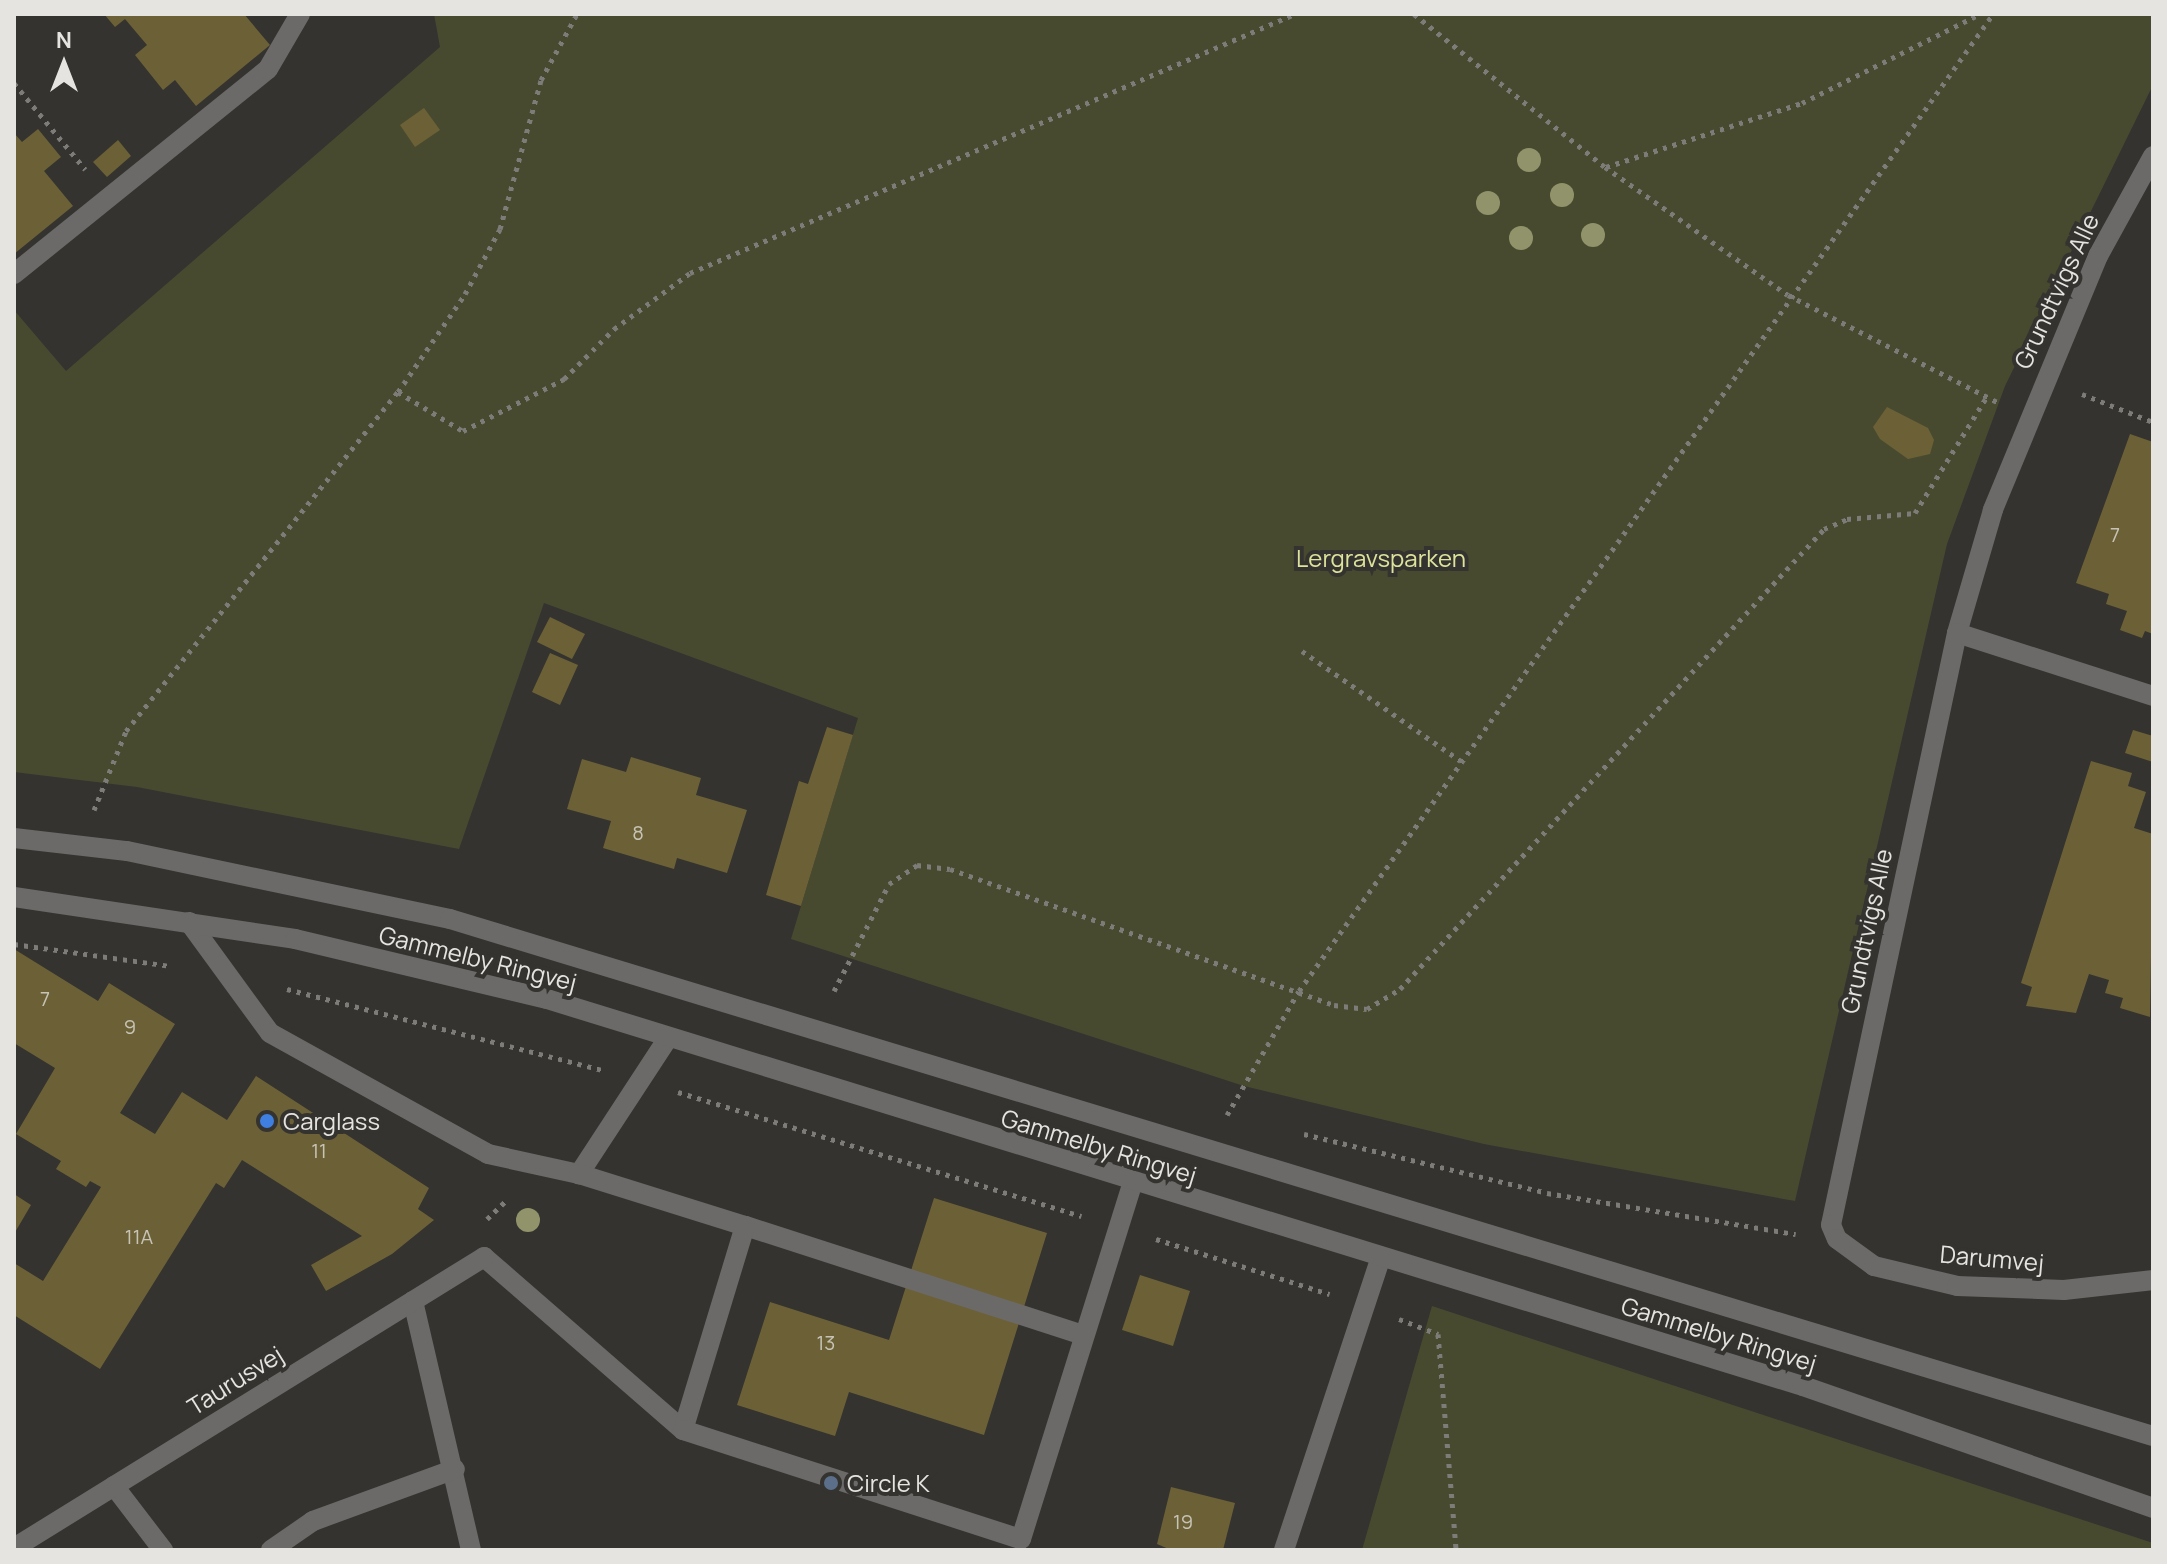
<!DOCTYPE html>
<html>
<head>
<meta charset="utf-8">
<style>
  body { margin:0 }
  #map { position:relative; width:2167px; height:1564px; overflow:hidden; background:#34332f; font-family:Manrope,sans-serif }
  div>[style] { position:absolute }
  .green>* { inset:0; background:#484a30 }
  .building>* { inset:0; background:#6c6136 }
  .path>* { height:5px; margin-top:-2.5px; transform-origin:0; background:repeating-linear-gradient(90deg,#7d7c78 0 4px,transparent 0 10px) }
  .service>* { height:20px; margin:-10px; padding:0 10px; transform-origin:10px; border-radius:10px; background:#6c6969 }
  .minor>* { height:20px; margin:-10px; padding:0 10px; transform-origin:10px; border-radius:10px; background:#6c6969 }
  .tertiary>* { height:20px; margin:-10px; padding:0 10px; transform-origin:10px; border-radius:10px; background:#6c6969 }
  .trees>* { width:24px; height:24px; margin:-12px; border-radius:50%; background:#91946a }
  .dots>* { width:22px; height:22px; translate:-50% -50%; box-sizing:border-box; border:4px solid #34332f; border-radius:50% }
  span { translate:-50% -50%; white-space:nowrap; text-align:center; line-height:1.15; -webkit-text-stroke:8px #34332f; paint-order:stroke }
  .number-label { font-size:20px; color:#c7c3b6 }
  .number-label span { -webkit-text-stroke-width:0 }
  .street-label { font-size:24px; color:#e5e4e1 }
  .park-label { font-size:24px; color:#dde39b }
  .poi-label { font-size:24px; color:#e5e4e1 }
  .left { translate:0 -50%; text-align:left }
  .frame { position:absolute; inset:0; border:16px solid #e5e4e1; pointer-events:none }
  .north { position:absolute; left:24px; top:24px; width:80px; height:80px; -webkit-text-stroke:6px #34332f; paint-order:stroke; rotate:0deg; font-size:22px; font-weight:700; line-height:32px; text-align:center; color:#e5e4e1 }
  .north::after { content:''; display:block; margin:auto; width:28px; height:36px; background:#e5e4e1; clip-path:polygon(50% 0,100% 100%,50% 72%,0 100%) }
</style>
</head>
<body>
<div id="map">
  <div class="green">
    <div style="clip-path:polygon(434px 14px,2153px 14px,2153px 85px,2005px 386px,1947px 544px,1795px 1201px,1484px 1144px,1244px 1086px,791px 939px,858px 718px,544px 603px,459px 849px,137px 787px,14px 772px,14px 310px,66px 371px,440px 47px)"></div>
    <div style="clip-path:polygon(1432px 1306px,2153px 1543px,2153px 1550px,1362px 1550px)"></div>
  </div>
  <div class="building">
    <div style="clip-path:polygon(104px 14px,244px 14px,270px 45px,196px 106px,175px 80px,163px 90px,135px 55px,147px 45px,125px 19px,115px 27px)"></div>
    <div style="clip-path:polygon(424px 108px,440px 130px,415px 147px,400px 125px)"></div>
    <div style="clip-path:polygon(38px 129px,61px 157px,44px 171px,73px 206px,14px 254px,14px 133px,22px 142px)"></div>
    <div style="clip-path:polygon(118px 140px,131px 156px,107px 177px,93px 162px)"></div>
    <div style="clip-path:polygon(1887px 407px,1928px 428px,1934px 440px,1930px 454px,1908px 459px,1880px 439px,1873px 427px)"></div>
    <div style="clip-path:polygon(2130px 434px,2153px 442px,2153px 634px,2145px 631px,2142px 638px,2120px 630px,2127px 611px,2106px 604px,2109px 594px,2076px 583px)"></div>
    <div style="clip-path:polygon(550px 617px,585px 634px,572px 659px,537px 642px)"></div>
    <div style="clip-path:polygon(550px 653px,578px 665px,560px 705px,532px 692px)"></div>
    <div style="clip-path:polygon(827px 727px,853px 735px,801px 906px,766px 895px,799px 781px,808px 784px)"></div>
    <div style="clip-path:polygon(2133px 730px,2153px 736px,2153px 762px,2125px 753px)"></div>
    <div style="clip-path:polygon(631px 757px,701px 778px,696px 795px,747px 810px,727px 873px,677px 858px,674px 869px,603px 848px,611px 821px,567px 809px,582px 759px,626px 772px)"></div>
    <div style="clip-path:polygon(2091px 761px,2132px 773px,2128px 786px,2146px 792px,2134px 828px,2153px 834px,2150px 1017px,2120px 1008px,2123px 998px,2105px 993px,2109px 980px,2089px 974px,2076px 1013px,2026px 1006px,2032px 987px,2021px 983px)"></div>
    <div style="clip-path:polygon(14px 949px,98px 1001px,109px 983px,175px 1024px,120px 1113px,155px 1134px,182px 1092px,227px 1120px,256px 1076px,429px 1188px,418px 1209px,434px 1220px,392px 1254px,326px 1291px,311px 1265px,362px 1236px,242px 1160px,224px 1188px,216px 1183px,100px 1369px,14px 1315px,14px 1263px,43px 1281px,101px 1187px,90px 1181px,86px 1187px,56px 1169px,61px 1161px,16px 1134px,55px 1068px,14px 1043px)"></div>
    <div style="clip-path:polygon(14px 1194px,31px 1205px,14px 1234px)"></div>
    <div style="clip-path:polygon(934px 1198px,1047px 1233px,984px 1435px,849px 1392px,835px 1436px,737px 1405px,770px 1302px,889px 1340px)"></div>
    <div style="clip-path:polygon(1140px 1275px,1190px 1291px,1173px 1346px,1122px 1330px)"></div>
    <div style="clip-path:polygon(1171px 1487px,1235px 1503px,1223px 1550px,1171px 1550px,1157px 1544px)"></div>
  </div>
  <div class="path">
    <div style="left:1414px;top:14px;width:245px;rotate:38.7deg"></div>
    <div style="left:1605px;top:167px;width:223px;rotate:35deg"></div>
    <div style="left:1788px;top:295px;width:235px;rotate:27.1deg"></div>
    <div style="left:14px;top:83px;width:112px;rotate:50.5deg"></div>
    <div style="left:1606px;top:167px;width:206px;rotate:-18.1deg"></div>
    <div style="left:1802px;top:103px;width:199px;rotate:-26.6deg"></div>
    <div style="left:398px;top:392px;width:76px;rotate:31deg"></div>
    <div style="left:463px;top:431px;width:114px;rotate:-27.2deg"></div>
    <div style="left:564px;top:379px;width:71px;rotate:-45deg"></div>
    <div style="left:614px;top:329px;width:94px;rotate:-36.4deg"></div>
    <div style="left:690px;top:273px;width:658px;rotate:-23.18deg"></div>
    <div style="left:2082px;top:394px;width:76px;rotate:21.5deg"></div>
    <div style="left:1302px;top:651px;width:193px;rotate:34.7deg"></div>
    <div style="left:94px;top:810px;width:85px;rotate:-67.9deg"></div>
    <div style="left:126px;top:731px;width:435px;rotate:-51.3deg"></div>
    <div style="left:398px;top:392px;width:119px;rotate:-55.6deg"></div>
    <div style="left:465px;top:294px;width:74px;rotate:-61.7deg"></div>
    <div style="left:500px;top:229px;width:155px;rotate:-74.6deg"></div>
    <div style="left:541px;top:80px;width:75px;rotate:-61.4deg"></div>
    <div style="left:14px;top:944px;width:159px;rotate:8deg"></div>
    <div style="left:287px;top:989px;width:326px;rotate:14.4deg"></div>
    <div style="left:834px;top:991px;width:120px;rotate:-62.8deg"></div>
    <div style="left:889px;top:884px;width:34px;rotate:-34deg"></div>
    <div style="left:917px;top:865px;width:33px;rotate:7deg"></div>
    <div style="left:950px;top:869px;width:407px;rotate:19.5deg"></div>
    <div style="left:1334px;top:1005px;width:33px;rotate:7deg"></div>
    <div style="left:1367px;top:1009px;width:39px;rotate:-31deg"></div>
    <div style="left:1400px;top:989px;width:626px;rotate:-47.33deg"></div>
    <div style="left:1824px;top:529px;width:25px;rotate:-23deg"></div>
    <div style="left:1847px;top:519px;width:68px;rotate:-5deg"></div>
    <div style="left:1915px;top:513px;width:135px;rotate:-58.3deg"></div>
    <div style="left:678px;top:1092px;width:422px;rotate:17.1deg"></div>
    <div style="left:1227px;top:1115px;width:143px;rotate:-59.9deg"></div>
    <div style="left:1299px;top:991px;width:1198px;rotate:-54.61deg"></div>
    <div style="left:1304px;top:1134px;width:250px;rotate:13.6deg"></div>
    <div style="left:1547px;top:1193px;width:252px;rotate:9.4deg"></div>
    <div style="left:487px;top:1219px;width:29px;rotate:-44deg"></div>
    <div style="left:1156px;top:1239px;width:182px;rotate:17.6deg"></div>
    <div style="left:1399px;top:1319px;width:42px;rotate:21deg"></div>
    <div style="left:1438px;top:1334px;width:217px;rotate:85.2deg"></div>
  </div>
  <div class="service">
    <div style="left:14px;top:274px;width:326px;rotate:-38.9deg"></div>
    <div style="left:268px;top:69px;width:64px;rotate:-59.8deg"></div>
    <div style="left:189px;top:922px;width:137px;rotate:53.9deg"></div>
    <div style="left:270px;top:1033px;width:249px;rotate:29deg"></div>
    <div style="left:488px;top:1154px;width:93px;rotate:12.4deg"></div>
    <div style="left:668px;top:1038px;width:163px;rotate:123.2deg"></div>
    <div style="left:579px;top:1174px;width:174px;rotate:17.4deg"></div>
    <div style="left:484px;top:1257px;width:264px;rotate:41deg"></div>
    <div style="left:413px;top:1301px;width:256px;rotate:76.9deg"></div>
    <div style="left:1083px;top:1335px;width:355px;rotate:-162.1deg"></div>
    <div style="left:745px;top:1226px;width:213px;rotate:106.9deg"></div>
    <div style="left:683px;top:1430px;width:355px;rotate:17.9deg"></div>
    <div style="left:1021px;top:1539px;width:372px;rotate:-72.6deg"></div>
    <div style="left:114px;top:1486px;width:81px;rotate:52.6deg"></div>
    <div style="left:271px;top:1550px;width:51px;rotate:-34.6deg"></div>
    <div style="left:313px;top:1521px;width:151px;rotate:-20.1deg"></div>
    <div style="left:1284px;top:1550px;width:305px;rotate:-71.7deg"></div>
  </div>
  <div class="minor">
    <div style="left:2153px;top:156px;width:114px;rotate:118.8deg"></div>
    <div style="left:2098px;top:256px;width:275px;rotate:112.5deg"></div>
    <div style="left:1993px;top:510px;width:128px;rotate:106.3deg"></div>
    <div style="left:1957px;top:633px;width:605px;rotate:102.02deg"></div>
    <div style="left:1831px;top:1225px;width:15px;rotate:67deg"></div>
    <div style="left:1837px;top:1239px;width:46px;rotate:36.1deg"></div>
    <div style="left:1874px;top:1266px;width:85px;rotate:13.5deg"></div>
    <div style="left:1957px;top:1286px;width:107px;rotate:2.1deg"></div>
    <div style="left:2064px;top:1290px;width:90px;rotate:-6.4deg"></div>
    <div style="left:1957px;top:633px;width:206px;rotate:17.8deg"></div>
    <div style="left:14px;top:1548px;width:553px;rotate:-31.76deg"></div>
  </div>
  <div class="tertiary">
    <div style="left:14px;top:838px;width:114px;rotate:6.6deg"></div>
    <div style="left:127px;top:851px;width:330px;rotate:11.9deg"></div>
    <div style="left:450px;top:919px;width:1780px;rotate:16.89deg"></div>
    <div style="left:14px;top:897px;width:284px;rotate:8.5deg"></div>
    <div style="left:295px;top:939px;width:259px;rotate:13.4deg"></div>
    <div style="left:547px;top:999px;width:1314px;rotate:17.13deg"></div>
    <div style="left:1803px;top:1386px;width:371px;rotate:19.2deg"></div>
  </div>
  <div class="trees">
    <div style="left:1529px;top:160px"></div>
    <div style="left:1562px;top:195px"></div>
    <div style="left:1488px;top:203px"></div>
    <div style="left:1593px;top:235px"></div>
    <div style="left:1521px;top:238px"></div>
    <div style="left:528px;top:1220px"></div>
  </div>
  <div class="dots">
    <div style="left:267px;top:1121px;background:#3f7fe0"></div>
    <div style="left:831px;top:1483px;background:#5c6f8a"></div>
  </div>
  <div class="number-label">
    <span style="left:2115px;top:534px">7</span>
    <span style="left:638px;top:832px">8</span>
    <span style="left:45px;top:998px">7</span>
    <span style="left:130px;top:1026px">9</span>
    <span style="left:319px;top:1150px">11</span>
    <span style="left:139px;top:1236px">11A</span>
    <span style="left:826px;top:1342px">13</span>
    <span style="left:1183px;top:1521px">19</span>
  </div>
  <div class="street-label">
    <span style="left:2056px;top:291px;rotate:-65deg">Grundtvigs Alle</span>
    <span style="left:1866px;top:931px;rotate:-78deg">Grundtvigs Alle</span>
    <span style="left:478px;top:958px;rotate:14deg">Gammelby Ringvej</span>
    <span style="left:1099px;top:1146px;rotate:17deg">Gammelby Ringvej</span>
    <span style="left:1992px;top:1258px;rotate:5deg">Darumvej</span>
    <span style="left:1719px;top:1334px;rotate:17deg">Gammelby Ringvej</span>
    <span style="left:235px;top:1380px;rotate:-32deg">Taurusvej</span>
  </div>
  <div class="park-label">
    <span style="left:1381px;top:558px">Lergravsparken</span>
  </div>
  <div class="poi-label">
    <span class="left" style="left:283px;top:1121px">Carglass</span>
    <span class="left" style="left:847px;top:1483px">Circle K</span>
  </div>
  <div class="frame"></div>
  <div class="north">N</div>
</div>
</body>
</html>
